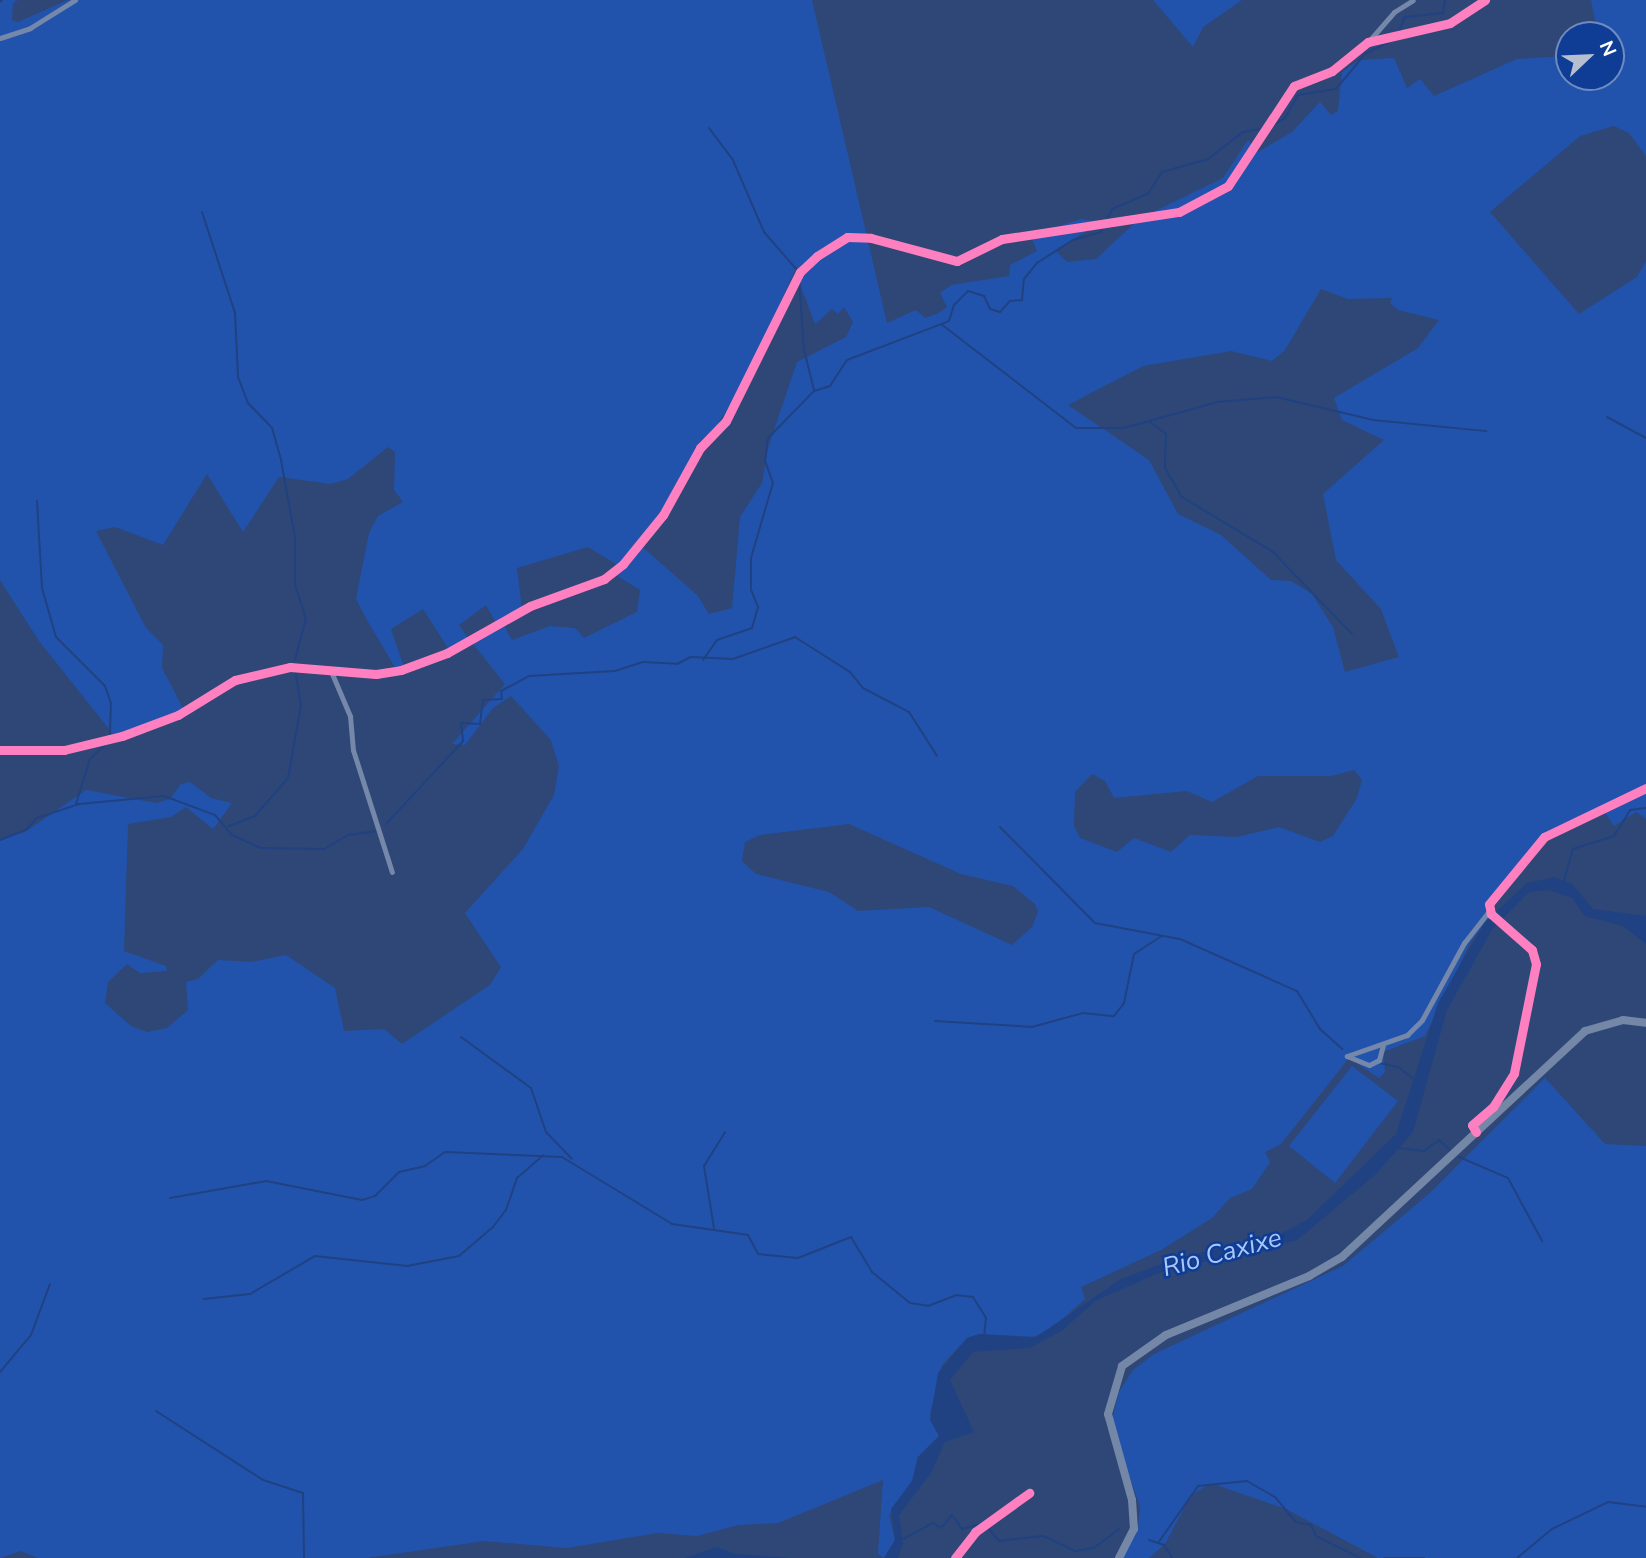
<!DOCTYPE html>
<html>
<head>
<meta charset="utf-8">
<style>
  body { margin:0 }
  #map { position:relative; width:1646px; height:1558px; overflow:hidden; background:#2e4776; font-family:"Nunito Sans",sans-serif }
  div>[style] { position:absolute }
  .green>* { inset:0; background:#2253ac }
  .water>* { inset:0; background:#204282 }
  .stream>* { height:2px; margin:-1px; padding:0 1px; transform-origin:1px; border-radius:1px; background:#204282 }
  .street>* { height:5px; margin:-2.5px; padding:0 2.5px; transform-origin:2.5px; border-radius:2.5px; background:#7688a9 }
  .primary>* { height:8px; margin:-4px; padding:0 4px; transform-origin:4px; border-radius:4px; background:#7587a7 }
  .cycleway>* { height:9px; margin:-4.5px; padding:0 4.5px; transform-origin:4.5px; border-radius:4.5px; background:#ff80c0 }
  span { translate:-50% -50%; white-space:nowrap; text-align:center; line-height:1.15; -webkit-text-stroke:5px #0f3d95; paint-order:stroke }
  .water-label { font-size:26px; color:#a9c7fb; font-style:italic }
  .north { position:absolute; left:1555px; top:21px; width:70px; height:70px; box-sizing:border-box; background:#0f3d95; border:2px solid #6f8bbf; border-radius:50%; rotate:67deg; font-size:19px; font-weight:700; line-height:28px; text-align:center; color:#fff }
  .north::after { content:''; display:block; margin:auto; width:24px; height:32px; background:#b6bfcf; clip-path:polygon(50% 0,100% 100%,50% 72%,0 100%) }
</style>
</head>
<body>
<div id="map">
  <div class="green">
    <div style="clip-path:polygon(evenodd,0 0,18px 0,13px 3px,12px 20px,18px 22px,68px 0,812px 0,887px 323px,916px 310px,925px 318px,939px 313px,947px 307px,940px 293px,951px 285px,1009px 276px,1010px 265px,1037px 251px,1031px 236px,1080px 219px,1102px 222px,1055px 250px,1067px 262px,1096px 259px,1139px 219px,1223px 178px,1248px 140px,1258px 152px,1292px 132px,1320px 102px,1331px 115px,1338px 111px,1342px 72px,1359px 60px,1394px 58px,1407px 88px,1420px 79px,1434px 96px,1517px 59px,1569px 56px,1569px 77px,1611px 77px,1611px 35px,1598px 35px,1591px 0,1646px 0,1646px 156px,1629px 133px,1614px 126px,1580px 136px,1490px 212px,1579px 314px,1637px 277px,1646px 261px,1646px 819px,1636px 812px,1614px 826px,1604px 811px,1545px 838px,1492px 897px,1490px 916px,1470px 943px,1425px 1036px,1383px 1052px,1385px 1072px,1379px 1078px,1349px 1058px,1281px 1144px,1265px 1152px,1270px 1162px,1252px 1189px,1230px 1198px,1212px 1218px,1161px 1250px,1081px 1287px,1085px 1299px,1050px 1330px,1028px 1339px,979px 1334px,967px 1338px,942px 1365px,930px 1414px,939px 1436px,918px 1457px,912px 1481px,889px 1515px,895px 1540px,884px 1558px,878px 1554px,883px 1480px,778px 1523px,738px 1525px,697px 1536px,658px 1533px,567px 1548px,484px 1541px,367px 1558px,38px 1558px,21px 1551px,0 1558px,0 840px,25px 832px,86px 790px,156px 803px,170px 799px,181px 784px,190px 782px,211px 798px,232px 803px,213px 829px,186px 807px,171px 817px,128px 824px,124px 951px,166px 966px,167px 971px,140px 973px,127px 964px,108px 982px,105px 1003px,131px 1026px,147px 1032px,167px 1028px,188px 1010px,186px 982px,198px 979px,218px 960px,252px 962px,286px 955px,335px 988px,344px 1031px,384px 1029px,402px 1044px,490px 985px,501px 967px,465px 913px,523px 849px,554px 795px,559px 766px,551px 740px,511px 696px,493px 708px,465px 745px,452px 744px,505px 684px,470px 640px,496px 623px,486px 605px,459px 625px,468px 638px,448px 648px,423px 609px,391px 629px,404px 667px,396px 669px,367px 620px,356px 599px,369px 533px,378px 516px,403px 502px,394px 490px,395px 452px,388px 447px,348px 479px,331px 484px,279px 477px,243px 532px,207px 474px,163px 545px,115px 527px,96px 531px,146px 628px,163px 645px,162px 668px,184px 710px,117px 739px,39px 641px,0 580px,0 0,795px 270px,815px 324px,832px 309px,838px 314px,844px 307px,853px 322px,846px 337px,797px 362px,768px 448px,762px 483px,740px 517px,732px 608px,709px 614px,698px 596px,639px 544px,744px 384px,795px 270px,0 0,1321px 289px,1348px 299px,1392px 298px,1390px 303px,1398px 310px,1439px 320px,1418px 348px,1334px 398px,1342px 420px,1384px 440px,1323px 494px,1336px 560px,1381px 609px,1399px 657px,1345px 672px,1333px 627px,1312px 594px,1291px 581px,1271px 580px,1221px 535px,1178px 514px,1149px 460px,1068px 405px,1143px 366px,1231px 351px,1272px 361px,1285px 350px,1321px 289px,0 0,588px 547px,616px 564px,616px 575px,640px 590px,637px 612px,584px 638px,575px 628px,550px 626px,512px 640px,502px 622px,522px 610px,517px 568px,588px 547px,0 0,1354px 770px,1362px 780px,1357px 798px,1333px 836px,1320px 842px,1279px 827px,1237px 837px,1190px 835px,1171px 852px,1134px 838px,1117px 852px,1080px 838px,1074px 826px,1075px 792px,1092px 774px,1105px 781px,1114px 798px,1187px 791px,1212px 802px,1258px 776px,1331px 776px,1354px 770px,0 0,849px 824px,961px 874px,1013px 886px,1035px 904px,1038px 912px,1032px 927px,1012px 945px,929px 907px,858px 911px,829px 892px,756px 874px,742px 861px,745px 842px,760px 835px,849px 824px)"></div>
    <div style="clip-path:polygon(1153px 0,1242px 0,1203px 27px,1193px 47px)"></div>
    <div style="clip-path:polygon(1352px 1066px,1398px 1101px,1335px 1183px,1289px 1146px)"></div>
    <div style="clip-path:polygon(1545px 1078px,1605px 1144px,1646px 1146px,1646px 1558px,1378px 1558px,1286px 1509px,1211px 1483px,1191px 1495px,1165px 1544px,1149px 1558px,1122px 1558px,1138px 1530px,1140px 1506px,1111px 1425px,1119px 1392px,1133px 1370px,1154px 1354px,1343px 1266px,1430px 1193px)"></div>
  </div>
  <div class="water">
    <div style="clip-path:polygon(1555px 877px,1572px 884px,1593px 909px,1646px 916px,1646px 944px,1623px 926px,1585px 916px,1572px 898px,1548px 890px,1529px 892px,1492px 930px,1447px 1010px,1413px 1132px,1376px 1174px,1297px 1240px,1161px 1272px,1095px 1301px,1063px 1330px,1030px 1348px,973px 1352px,950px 1380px,974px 1432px,945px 1442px,931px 1473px,899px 1515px,903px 1543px,898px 1558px,884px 1558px,895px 1540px,891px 1509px,912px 1481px,918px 1457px,939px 1436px,930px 1420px,938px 1373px,967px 1338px,980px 1334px,1036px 1337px,1121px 1279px,1175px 1259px,1278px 1235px,1307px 1220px,1396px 1134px,1438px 1003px,1485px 922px,1527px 883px)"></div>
    <div style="clip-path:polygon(717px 1547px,734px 1554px,791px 1558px,685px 1558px)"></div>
  </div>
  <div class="stream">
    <div style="left:0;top:2px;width:3px;rotate:-45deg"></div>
    <div style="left:1399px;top:31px;width:15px;rotate:-67deg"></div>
    <div style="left:1405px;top:17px;width:38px;rotate:-6deg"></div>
    <div style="left:1443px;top:13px;width:13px;rotate:-81deg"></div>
    <div style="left:1270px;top:127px;width:17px;rotate:-31deg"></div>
    <div style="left:1285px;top:118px;width:26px;rotate:-61deg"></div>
    <div style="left:1298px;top:95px;width:38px;rotate:-9deg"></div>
    <div style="left:1336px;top:89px;width:45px;rotate:-50.4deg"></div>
    <div style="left:1365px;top:54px;width:33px;rotate:-27deg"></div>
    <div style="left:709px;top:128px;width:38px;rotate:53deg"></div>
    <div style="left:732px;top:158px;width:81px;rotate:66.6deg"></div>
    <div style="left:764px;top:232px;width:50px;rotate:49deg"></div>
    <div style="left:202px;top:212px;width:106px;rotate:71.9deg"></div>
    <div style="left:235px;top:313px;width:64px;rotate:87.3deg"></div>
    <div style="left:238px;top:377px;width:28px;rotate:69deg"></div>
    <div style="left:248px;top:403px;width:35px;rotate:46deg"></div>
    <div style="left:272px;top:428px;width:33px;rotate:74deg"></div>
    <div style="left:281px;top:460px;width:78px;rotate:79.7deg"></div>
    <div style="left:295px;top:537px;width:48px;rotate:90deg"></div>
    <div style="left:295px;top:585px;width:35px;rotate:72deg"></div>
    <div style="left:306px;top:618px;width:43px;rotate:104.7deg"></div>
    <div style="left:799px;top:279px;width:71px;rotate:86deg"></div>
    <div style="left:804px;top:350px;width:41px;rotate:76deg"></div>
    <div style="left:941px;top:324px;width:170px;rotate:37.6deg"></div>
    <div style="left:1076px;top:428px;width:48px"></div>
    <div style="left:1124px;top:428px;width:98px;rotate:-15.5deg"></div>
    <div style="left:1218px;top:402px;width:58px;rotate:-4.9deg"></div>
    <div style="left:1276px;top:397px;width:100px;rotate:13.3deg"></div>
    <div style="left:1373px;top:420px;width:114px;rotate:5.6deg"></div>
    <div style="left:1607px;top:417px;width:44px;rotate:28.3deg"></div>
    <div style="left:1150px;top:422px;width:20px;rotate:37deg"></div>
    <div style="left:1166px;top:434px;width:34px;rotate:92deg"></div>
    <div style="left:1165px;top:468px;width:34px;rotate:60deg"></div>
    <div style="left:1182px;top:497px;width:106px;rotate:31.1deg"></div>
    <div style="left:1273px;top:552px;width:114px;rotate:46.1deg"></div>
    <div style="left:37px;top:501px;width:87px;rotate:86.7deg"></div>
    <div style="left:42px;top:588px;width:51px;rotate:74.1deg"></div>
    <div style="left:56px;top:637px;width:69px;rotate:45deg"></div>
    <div style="left:105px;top:686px;width:18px;rotate:71deg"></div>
    <div style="left:111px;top:703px;width:32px;rotate:92deg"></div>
    <div style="left:703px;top:660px;width:24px;rotate:-55deg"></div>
    <div style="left:717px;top:640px;width:37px;rotate:-19deg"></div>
    <div style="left:752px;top:628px;width:22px;rotate:-74deg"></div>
    <div style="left:758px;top:607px;width:18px;rotate:-112deg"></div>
    <div style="left:751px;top:590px;width:32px;rotate:-90deg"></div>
    <div style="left:751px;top:558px;width:78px;rotate:-73.7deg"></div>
    <div style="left:773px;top:483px;width:23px;rotate:-110deg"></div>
    <div style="left:765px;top:461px;width:23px;rotate:-83deg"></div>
    <div style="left:768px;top:438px;width:66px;rotate:-45.6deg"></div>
    <div style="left:814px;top:391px;width:17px;rotate:-17deg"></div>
    <div style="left:830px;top:386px;width:31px;rotate:-57deg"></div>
    <div style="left:847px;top:360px;width:109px;rotate:-20.9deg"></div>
    <div style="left:949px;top:321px;width:17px;rotate:-73deg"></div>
    <div style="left:954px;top:305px;width:20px;rotate:-45deg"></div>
    <div style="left:968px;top:291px;width:17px;rotate:17deg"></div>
    <div style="left:984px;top:296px;width:14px;rotate:65deg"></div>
    <div style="left:990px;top:309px;width:10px;rotate:17deg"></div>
    <div style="left:1000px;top:312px;width:15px;rotate:-48deg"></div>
    <div style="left:1010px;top:301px;width:12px;rotate:-5deg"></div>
    <div style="left:1022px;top:300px;width:21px;rotate:-85deg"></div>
    <div style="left:1024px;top:279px;width:21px;rotate:-51deg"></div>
    <div style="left:1037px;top:263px;width:43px;rotate:-32.6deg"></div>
    <div style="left:1073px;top:240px;width:29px;rotate:-16deg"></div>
    <div style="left:1101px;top:232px;width:25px;rotate:-64deg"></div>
    <div style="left:1112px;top:209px;width:39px;rotate:-23deg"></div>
    <div style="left:1148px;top:194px;width:26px;rotate:-58deg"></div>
    <div style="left:1162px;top:172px;width:48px;rotate:-15.8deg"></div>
    <div style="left:1208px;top:159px;width:44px;rotate:-37.6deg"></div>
    <div style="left:1243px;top:132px;width:22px;rotate:-10deg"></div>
    <div style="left:76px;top:804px;width:47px;rotate:-72.7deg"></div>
    <div style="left:90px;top:759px;width:22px;rotate:-43deg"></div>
    <div style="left:386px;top:824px;width:113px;rotate:-47.1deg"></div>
    <div style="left:463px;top:741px;width:18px;rotate:-96deg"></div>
    <div style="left:461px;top:723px;width:19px;rotate:3deg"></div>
    <div style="left:480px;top:724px;width:24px;rotate:-83deg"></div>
    <div style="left:483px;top:700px;width:19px;rotate:-3deg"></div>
    <div style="left:502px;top:699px;width:8px;rotate:-97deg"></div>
    <div style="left:501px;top:691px;width:32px;rotate:-28deg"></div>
    <div style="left:529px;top:676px;width:86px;rotate:-3.3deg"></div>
    <div style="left:615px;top:671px;width:29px;rotate:-18deg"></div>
    <div style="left:643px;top:662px;width:34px;rotate:3deg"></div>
    <div style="left:677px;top:664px;width:16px;rotate:-27deg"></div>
    <div style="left:691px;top:657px;width:42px;rotate:2.7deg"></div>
    <div style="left:733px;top:659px;width:66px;rotate:-19.5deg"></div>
    <div style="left:795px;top:637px;width:65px;rotate:32.5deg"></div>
    <div style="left:850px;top:672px;width:21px;rotate:51deg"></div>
    <div style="left:863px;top:688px;width:52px;rotate:27.6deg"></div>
    <div style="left:909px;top:712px;width:52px;rotate:57.5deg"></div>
    <div style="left:229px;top:826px;width:28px;rotate:-21deg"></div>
    <div style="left:255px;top:816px;width:50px;rotate:-49deg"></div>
    <div style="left:288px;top:778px;width:73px;rotate:-79.8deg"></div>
    <div style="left:301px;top:706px;width:33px;rotate:-99deg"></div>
    <div style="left:1000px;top:827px;width:135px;rotate:45.3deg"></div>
    <div style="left:1095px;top:923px;width:86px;rotate:10.7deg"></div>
    <div style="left:1180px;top:939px;width:128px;rotate:24deg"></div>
    <div style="left:1297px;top:991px;width:44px;rotate:58.8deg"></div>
    <div style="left:1320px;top:1029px;width:30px;rotate:42deg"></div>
    <div style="left:0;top:840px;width:29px;rotate:-22deg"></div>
    <div style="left:27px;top:829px;width:15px;rotate:-48deg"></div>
    <div style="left:37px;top:818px;width:44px;rotate:-18.4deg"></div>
    <div style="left:79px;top:804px;width:85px;rotate:-5.4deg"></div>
    <div style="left:164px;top:796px;width:54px;rotate:20.4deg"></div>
    <div style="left:215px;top:815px;width:26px;rotate:50deg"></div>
    <div style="left:232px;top:835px;width:32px;rotate:24deg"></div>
    <div style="left:261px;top:848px;width:63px;rotate:0.9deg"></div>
    <div style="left:324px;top:849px;width:28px;rotate:-30deg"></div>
    <div style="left:348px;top:835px;width:29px;rotate:-8deg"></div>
    <div style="left:1564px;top:880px;width:32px;rotate:-74deg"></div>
    <div style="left:1573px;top:849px;width:43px;rotate:-17.6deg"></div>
    <div style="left:1614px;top:836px;width:31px;rotate:-58deg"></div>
    <div style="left:1630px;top:810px;width:16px;rotate:-7deg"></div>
    <div style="left:935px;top:1021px;width:97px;rotate:3.5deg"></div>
    <div style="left:1032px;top:1027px;width:53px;rotate:-15.4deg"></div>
    <div style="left:1083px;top:1013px;width:31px;rotate:6deg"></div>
    <div style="left:1114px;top:1016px;width:16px;rotate:-52deg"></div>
    <div style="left:1124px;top:1003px;width:50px;rotate:-78.5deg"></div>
    <div style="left:1134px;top:954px;width:33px;rotate:-33deg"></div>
    <div style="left:461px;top:1037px;width:87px;rotate:36.1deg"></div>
    <div style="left:531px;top:1088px;width:46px;rotate:71.2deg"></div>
    <div style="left:546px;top:1132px;width:37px;rotate:46deg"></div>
    <div style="left:1379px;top:1063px;width:19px;rotate:12deg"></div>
    <div style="left:1398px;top:1067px;width:18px;rotate:38deg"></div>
    <div style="left:1399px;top:1148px;width:25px;rotate:7deg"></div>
    <div style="left:1424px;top:1151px;width:19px;rotate:-36deg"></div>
    <div style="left:1439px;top:1140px;width:15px;rotate:42deg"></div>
    <div style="left:1459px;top:1157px;width:53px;rotate:23.2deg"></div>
    <div style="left:1508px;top:1178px;width:72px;rotate:61.6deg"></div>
    <div style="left:170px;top:1198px;width:97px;rotate:-10deg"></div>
    <div style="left:266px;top:1181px;width:98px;rotate:11.2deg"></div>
    <div style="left:362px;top:1200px;width:14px;rotate:-17deg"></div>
    <div style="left:375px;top:1196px;width:34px;rotate:-45deg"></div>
    <div style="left:399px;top:1172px;width:27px;rotate:-13deg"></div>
    <div style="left:425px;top:1166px;width:24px;rotate:-35deg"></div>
    <div style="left:445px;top:1152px;width:117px;rotate:2.4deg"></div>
    <div style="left:562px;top:1157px;width:129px;rotate:31.3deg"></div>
    <div style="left:672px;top:1224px;width:77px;rotate:8.2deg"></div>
    <div style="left:748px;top:1235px;width:21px;rotate:62deg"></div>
    <div style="left:758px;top:1254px;width:40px;rotate:5.7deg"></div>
    <div style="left:798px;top:1258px;width:57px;rotate:-21.6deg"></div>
    <div style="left:851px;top:1237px;width:41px;rotate:59deg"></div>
    <div style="left:872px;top:1272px;width:49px;rotate:39.2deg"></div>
    <div style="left:910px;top:1303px;width:18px;rotate:9deg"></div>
    <div style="left:928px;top:1306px;width:30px;rotate:-21deg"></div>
    <div style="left:956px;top:1295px;width:17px;rotate:7deg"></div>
    <div style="left:973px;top:1297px;width:25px;rotate:58deg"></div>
    <div style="left:986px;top:1318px;width:18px;rotate:96deg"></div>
    <div style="left:714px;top:1228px;width:63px;rotate:-99.2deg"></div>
    <div style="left:704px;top:1166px;width:40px;rotate:-58deg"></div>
    <div style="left:204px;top:1299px;width:46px;rotate:-6.2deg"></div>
    <div style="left:250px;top:1294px;width:75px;rotate:-30.3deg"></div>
    <div style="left:315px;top:1256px;width:93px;rotate:6.2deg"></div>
    <div style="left:407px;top:1266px;width:53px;rotate:-10.9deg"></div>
    <div style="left:459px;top:1256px;width:45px;rotate:-40.5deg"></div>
    <div style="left:493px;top:1227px;width:21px;rotate:-53deg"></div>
    <div style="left:506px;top:1210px;width:34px;rotate:-71deg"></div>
    <div style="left:517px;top:1178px;width:35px;rotate:-41deg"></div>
    <div style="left:0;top:1372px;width:48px;rotate:-50deg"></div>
    <div style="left:31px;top:1335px;width:54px;rotate:-69.6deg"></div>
    <div style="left:156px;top:1411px;width:127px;rotate:32.8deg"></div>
    <div style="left:263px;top:1480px;width:42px;rotate:18deg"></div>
    <div style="left:303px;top:1493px;width:65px;rotate:89.1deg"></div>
    <div style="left:987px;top:1527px;width:18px;rotate:49deg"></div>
    <div style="left:999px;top:1541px;width:44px;rotate:-6.5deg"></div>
    <div style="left:1043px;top:1536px;width:35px;rotate:25deg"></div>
    <div style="left:1075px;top:1551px;width:19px;rotate:-9deg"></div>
    <div style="left:1094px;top:1548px;width:31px;rotate:-37deg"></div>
    <div style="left:903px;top:1539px;width:34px;rotate:-28deg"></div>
    <div style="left:933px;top:1523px;width:9px;rotate:32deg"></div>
    <div style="left:941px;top:1528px;width:17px;rotate:-50deg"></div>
    <div style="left:952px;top:1515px;width:17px;rotate:54deg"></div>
    <div style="left:962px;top:1529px;width:22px;rotate:-16deg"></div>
    <div style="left:1149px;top:1540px;width:16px;rotate:18deg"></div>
    <div style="left:1164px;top:1545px;width:15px;rotate:58deg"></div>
    <div style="left:1158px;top:1543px;width:70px;rotate:-54.9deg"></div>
    <div style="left:1198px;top:1486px;width:49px;rotate:-5.8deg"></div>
    <div style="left:1247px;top:1481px;width:32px;rotate:30deg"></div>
    <div style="left:1275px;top:1497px;width:33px;rotate:50deg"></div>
    <div style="left:1296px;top:1522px;width:15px;rotate:11deg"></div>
    <div style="left:1311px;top:1525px;width:12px;rotate:66deg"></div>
    <div style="left:1316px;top:1536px;width:49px;rotate:26.6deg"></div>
    <div style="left:1384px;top:1558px;width:40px"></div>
    <div style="left:1517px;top:1558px;width:45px;rotate:-39.6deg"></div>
    <div style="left:1552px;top:1529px;width:62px;rotate:-25.7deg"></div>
    <div style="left:1608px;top:1502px;width:38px;rotate:7deg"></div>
  </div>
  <div class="street">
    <div style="left:0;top:38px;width:32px;rotate:-18deg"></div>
    <div style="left:30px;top:28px;width:53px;rotate:-31.9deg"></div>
    <div style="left:1368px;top:42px;width:40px;rotate:-49deg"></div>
    <div style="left:1394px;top:12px;width:22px;rotate:-32deg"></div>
    <div style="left:330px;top:669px;width:51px;rotate:66.9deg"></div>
    <div style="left:350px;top:716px;width:34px;rotate:85deg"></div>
    <div style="left:353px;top:750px;width:128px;rotate:72.3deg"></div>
    <div style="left:0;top:750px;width:64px"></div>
    <div style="left:64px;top:750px;width:60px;rotate:-13.6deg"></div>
    <div style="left:122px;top:736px;width:60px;rotate:-20.6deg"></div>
    <div style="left:178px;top:715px;width:67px;rotate:-31.6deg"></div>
    <div style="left:235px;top:680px;width:57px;rotate:-13.3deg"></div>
    <div style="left:290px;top:667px;width:86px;rotate:4.7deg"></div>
    <div style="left:376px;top:674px;width:25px;rotate:-9deg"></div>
    <div style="left:401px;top:670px;width:49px;rotate:-20.3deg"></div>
    <div style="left:447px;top:653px;width:95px;rotate:-29.5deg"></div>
    <div style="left:530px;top:606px;width:79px;rotate:-20deg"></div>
    <div style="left:604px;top:579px;width:24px;rotate:-38deg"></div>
    <div style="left:623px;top:564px;width:63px;rotate:-50.8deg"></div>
    <div style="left:663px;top:515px;width:77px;rotate:-61.1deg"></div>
    <div style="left:700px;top:448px;width:37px;rotate:-46deg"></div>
    <div style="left:726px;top:421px;width:166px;rotate:-63.6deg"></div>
    <div style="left:800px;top:272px;width:23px;rotate:-43deg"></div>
    <div style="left:817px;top:256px;width:36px;rotate:-32deg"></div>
    <div style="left:847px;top:237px;width:24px;rotate:2deg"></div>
    <div style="left:871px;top:238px;width:89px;rotate:15deg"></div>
    <div style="left:957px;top:261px;width:50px;rotate:-26.1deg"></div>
    <div style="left:1002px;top:239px;width:179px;rotate:-8.7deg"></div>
    <div style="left:1179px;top:212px;width:55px;rotate:-28deg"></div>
    <div style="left:1228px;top:186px;width:120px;rotate:-56.6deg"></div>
    <div style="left:1294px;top:86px;width:41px;rotate:-21.5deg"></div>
    <div style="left:1332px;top:71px;width:46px;rotate:-38.9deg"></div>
    <div style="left:1368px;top:42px;width:84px;rotate:-13deg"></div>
    <div style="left:1450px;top:23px;width:42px;rotate:-33.3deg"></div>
    <div style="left:1383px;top:1045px;width:16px;rotate:105deg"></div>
    <div style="left:1379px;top:1060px;width:11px;rotate:153deg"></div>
    <div style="left:1369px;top:1065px;width:24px;rotate:-158deg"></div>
    <div style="left:1347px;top:1056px;width:64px;rotate:-19.3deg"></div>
    <div style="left:1407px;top:1035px;width:21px;rotate:-45deg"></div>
    <div style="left:1422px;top:1020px;width:88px;rotate:-61.4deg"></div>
    <div style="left:1464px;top:943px;width:41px;rotate:-52deg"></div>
    <div style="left:1476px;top:1132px;width:8px;rotate:-120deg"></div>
    <div style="left:1472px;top:1125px;width:28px;rotate:-41deg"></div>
    <div style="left:1493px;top:1107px;width:40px;rotate:-58deg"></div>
    <div style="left:1514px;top:1073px;width:111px;rotate:-78.6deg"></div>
    <div style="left:1536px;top:964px;width:15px;rotate:-106deg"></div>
    <div style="left:1532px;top:950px;width:55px;rotate:-138.7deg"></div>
    <div style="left:1491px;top:914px;width:10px;rotate:-101deg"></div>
    <div style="left:1489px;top:904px;width:87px;rotate:-50.6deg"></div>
    <div style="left:1544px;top:837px;width:113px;rotate:-25.7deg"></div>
    <div style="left:955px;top:1558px;width:33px;rotate:-52deg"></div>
    <div style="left:975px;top:1532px;width:67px;rotate:-35.8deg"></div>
  </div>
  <div class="primary">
    <div style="left:1119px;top:1558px;width:33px;rotate:-63deg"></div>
    <div style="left:1134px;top:1529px;width:29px;rotate:-94deg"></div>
    <div style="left:1132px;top:1500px;width:89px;rotate:-105.6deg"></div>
    <div style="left:1108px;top:1414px;width:50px;rotate:-73.7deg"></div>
    <div style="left:1122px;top:1366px;width:54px;rotate:-35.2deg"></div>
    <div style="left:1166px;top:1335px;width:155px;rotate:-22.4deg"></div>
    <div style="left:1309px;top:1276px;width:38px;rotate:-30deg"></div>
    <div style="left:1342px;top:1257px;width:332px;rotate:-42.9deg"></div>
    <div style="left:1585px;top:1031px;width:40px;rotate:-16deg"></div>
    <div style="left:1623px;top:1020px;width:23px;rotate:7deg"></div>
  </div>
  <div class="cycleway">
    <div style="left:0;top:750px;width:64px"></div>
    <div style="left:64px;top:750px;width:60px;rotate:-13.6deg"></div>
    <div style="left:122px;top:736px;width:60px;rotate:-20.6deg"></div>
    <div style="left:178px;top:715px;width:67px;rotate:-31.6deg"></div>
    <div style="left:235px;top:680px;width:57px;rotate:-13.3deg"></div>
    <div style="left:290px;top:667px;width:86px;rotate:4.7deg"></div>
    <div style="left:376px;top:674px;width:25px;rotate:-9deg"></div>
    <div style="left:401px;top:670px;width:49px;rotate:-20.3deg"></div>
    <div style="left:447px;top:653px;width:95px;rotate:-29.5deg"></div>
    <div style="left:530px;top:606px;width:79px;rotate:-20deg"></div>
    <div style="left:604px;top:579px;width:24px;rotate:-38deg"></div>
    <div style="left:623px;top:564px;width:63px;rotate:-50.8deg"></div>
    <div style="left:663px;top:515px;width:77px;rotate:-61.1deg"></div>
    <div style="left:700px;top:448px;width:37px;rotate:-46deg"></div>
    <div style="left:726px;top:421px;width:166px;rotate:-63.6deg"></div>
    <div style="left:800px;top:272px;width:23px;rotate:-43deg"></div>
    <div style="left:817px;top:256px;width:36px;rotate:-32deg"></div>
    <div style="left:847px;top:237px;width:24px;rotate:2deg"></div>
    <div style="left:871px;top:238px;width:89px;rotate:15deg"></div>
    <div style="left:957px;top:261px;width:50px;rotate:-26.1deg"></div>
    <div style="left:1002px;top:239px;width:179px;rotate:-8.7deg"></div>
    <div style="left:1179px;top:212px;width:55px;rotate:-28deg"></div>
    <div style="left:1228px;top:186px;width:120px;rotate:-56.6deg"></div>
    <div style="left:1294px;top:86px;width:41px;rotate:-21.5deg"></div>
    <div style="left:1332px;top:71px;width:46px;rotate:-38.9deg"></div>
    <div style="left:1368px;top:42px;width:84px;rotate:-13deg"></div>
    <div style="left:1450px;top:23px;width:42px;rotate:-33.3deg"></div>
    <div style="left:1476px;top:1132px;width:8px;rotate:-120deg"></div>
    <div style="left:1472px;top:1125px;width:28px;rotate:-41deg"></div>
    <div style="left:1493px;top:1107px;width:40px;rotate:-58deg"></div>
    <div style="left:1514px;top:1073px;width:111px;rotate:-78.6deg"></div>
    <div style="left:1536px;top:964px;width:15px;rotate:-106deg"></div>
    <div style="left:1532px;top:950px;width:55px;rotate:-138.7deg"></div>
    <div style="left:1491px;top:914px;width:10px;rotate:-101deg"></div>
    <div style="left:1489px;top:904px;width:87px;rotate:-50.6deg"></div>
    <div style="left:1544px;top:837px;width:113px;rotate:-25.7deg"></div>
    <div style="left:955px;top:1558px;width:33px;rotate:-52deg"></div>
    <div style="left:975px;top:1532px;width:67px;rotate:-35.8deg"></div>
  </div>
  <div class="water-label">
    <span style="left:1222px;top:1253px;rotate:-15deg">Rio Caxixe</span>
  </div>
  <div class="north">N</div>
</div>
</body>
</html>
